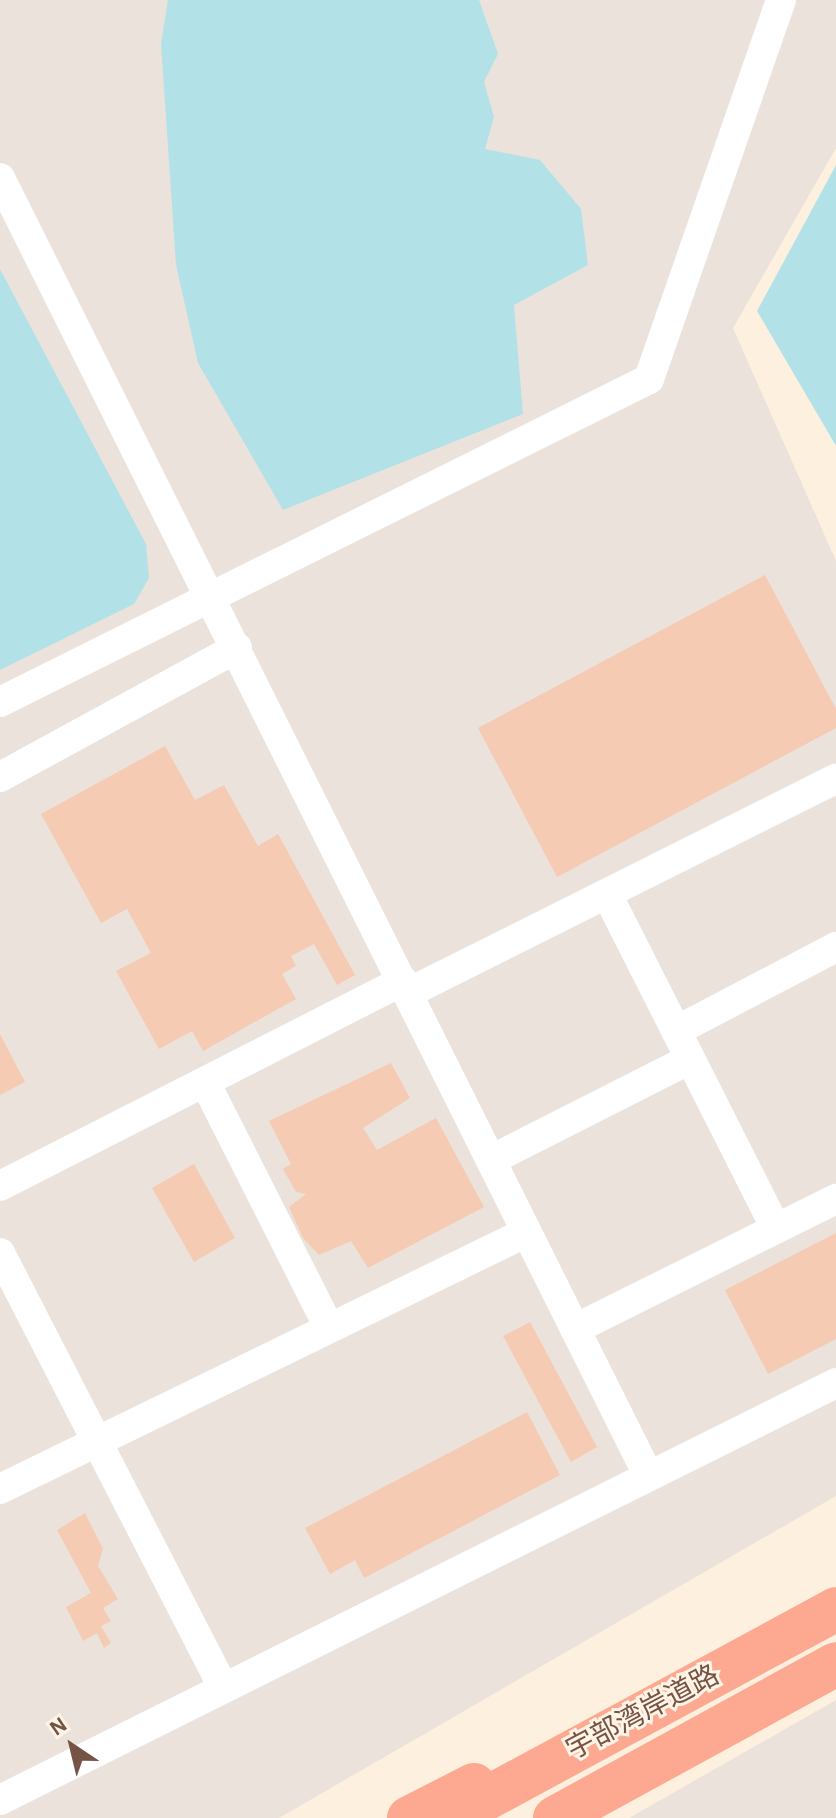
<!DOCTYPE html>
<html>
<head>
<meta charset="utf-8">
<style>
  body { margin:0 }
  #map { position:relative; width:836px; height:1818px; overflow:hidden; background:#fef0de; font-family:"Alegreya Sans","Noto Sans JP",sans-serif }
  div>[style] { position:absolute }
  .industrial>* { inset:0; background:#ebe2db }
  .water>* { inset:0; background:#b2e2e8 }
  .building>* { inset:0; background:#f5cbb4 }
  .minor>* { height:30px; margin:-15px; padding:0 15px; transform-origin:15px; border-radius:15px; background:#fff }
  .highway>* { height:44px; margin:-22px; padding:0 22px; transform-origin:22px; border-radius:22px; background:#fda890 }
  span { translate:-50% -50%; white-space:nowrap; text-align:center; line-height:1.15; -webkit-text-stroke:6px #fff4e6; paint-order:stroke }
  .street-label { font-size:28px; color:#755445 }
  .north { position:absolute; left:32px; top:1706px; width:80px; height:80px; -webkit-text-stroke:6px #fff4e6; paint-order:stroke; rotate:325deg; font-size:22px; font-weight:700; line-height:32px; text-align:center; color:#755445 }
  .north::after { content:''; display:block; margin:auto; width:28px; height:36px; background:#755445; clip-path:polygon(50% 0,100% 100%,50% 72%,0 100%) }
</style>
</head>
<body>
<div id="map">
  <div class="industrial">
    <div style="clip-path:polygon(0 0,836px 0,836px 148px,733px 328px,836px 561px,836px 1496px,279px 1818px,0 1818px)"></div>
    <div style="clip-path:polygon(836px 1700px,836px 1818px,629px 1818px)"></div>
  </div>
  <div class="water">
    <div style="clip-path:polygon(168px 0,479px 0,498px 54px,484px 82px,494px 117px,485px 149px,540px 160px,581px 209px,588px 265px,514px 305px,523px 414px,283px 510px,198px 363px,176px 265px,161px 44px)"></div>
    <div style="clip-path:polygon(836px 165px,836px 446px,757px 311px)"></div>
    <div style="clip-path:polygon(0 269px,146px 544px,149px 578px,134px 604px,0 670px)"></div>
  </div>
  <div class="building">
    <div style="clip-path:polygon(765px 575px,836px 709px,836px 728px,557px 877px,478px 728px)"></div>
    <div style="clip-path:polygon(165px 746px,195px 800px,224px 785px,258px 846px,278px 834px,355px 975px,337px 985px,314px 944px,291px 956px,296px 966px,282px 974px,296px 999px,203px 1051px,192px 1031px,159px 1049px,116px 971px,151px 953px,127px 909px,101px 923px,41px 814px)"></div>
    <div style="clip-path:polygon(0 1034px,25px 1082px,0 1095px)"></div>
    <div style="clip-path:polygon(391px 1063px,410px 1098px,363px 1128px,377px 1150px,436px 1118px,484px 1207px,368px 1268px,351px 1241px,319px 1255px,303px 1238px,289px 1207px,306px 1194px,296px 1192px,283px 1169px,291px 1164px,269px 1121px)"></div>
    <div style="clip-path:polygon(194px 1164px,235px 1238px,194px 1262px,152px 1188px)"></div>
    <div style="clip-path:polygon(836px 1233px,836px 1339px,768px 1374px,725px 1290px)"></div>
    <div style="clip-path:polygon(530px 1322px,597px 1447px,571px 1462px,503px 1336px)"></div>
    <div style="clip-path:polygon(527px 1412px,560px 1475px,364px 1578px,355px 1560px,330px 1574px,305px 1528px)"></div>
    <div style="clip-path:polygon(85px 1513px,103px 1549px,98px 1566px,118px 1599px,103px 1608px,111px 1621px,101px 1626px,111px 1643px,104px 1648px,97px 1633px,83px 1641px,66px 1607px,91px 1593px,57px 1530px)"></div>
  </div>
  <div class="minor">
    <div style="left:0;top:178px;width:1448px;rotate:63.45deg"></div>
    <div style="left:0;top:702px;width:725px;rotate:-26.46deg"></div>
    <div style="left:649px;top:379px;width:401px;rotate:-70.8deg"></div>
    <div style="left:0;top:777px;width:270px;rotate:-28.6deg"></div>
    <div style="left:607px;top:894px;width:375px;rotate:63.2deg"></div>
    <div style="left:408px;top:993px;width:479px;rotate:-26.6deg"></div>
    <div style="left:676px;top:1031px;width:181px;rotate:-27.7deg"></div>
    <div style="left:205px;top:1082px;width:275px;rotate:63.2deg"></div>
    <div style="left:491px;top:1160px;width:223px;rotate:-26.9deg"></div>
    <div style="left:0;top:1186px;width:452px;rotate:-27deg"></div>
    <div style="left:0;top:1253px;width:488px;rotate:62.8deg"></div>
    <div style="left:575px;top:1329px;width:292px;rotate:-26.5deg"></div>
    <div style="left:0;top:1489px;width:586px;rotate:-26deg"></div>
    <div style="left:0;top:1800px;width:934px;rotate:-26.51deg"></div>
  </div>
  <div class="highway">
    <div style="left:409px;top:1818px;width:73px;rotate:-26.9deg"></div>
    <div style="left:450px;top:1818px;width:439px;rotate:-28.4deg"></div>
    <div style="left:555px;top:1818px;width:320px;rotate:-28.7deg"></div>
  </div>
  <div class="street-label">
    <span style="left:643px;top:1713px;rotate:-28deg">宇部湾岸道路</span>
  </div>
  <div class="north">N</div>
</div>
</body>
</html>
